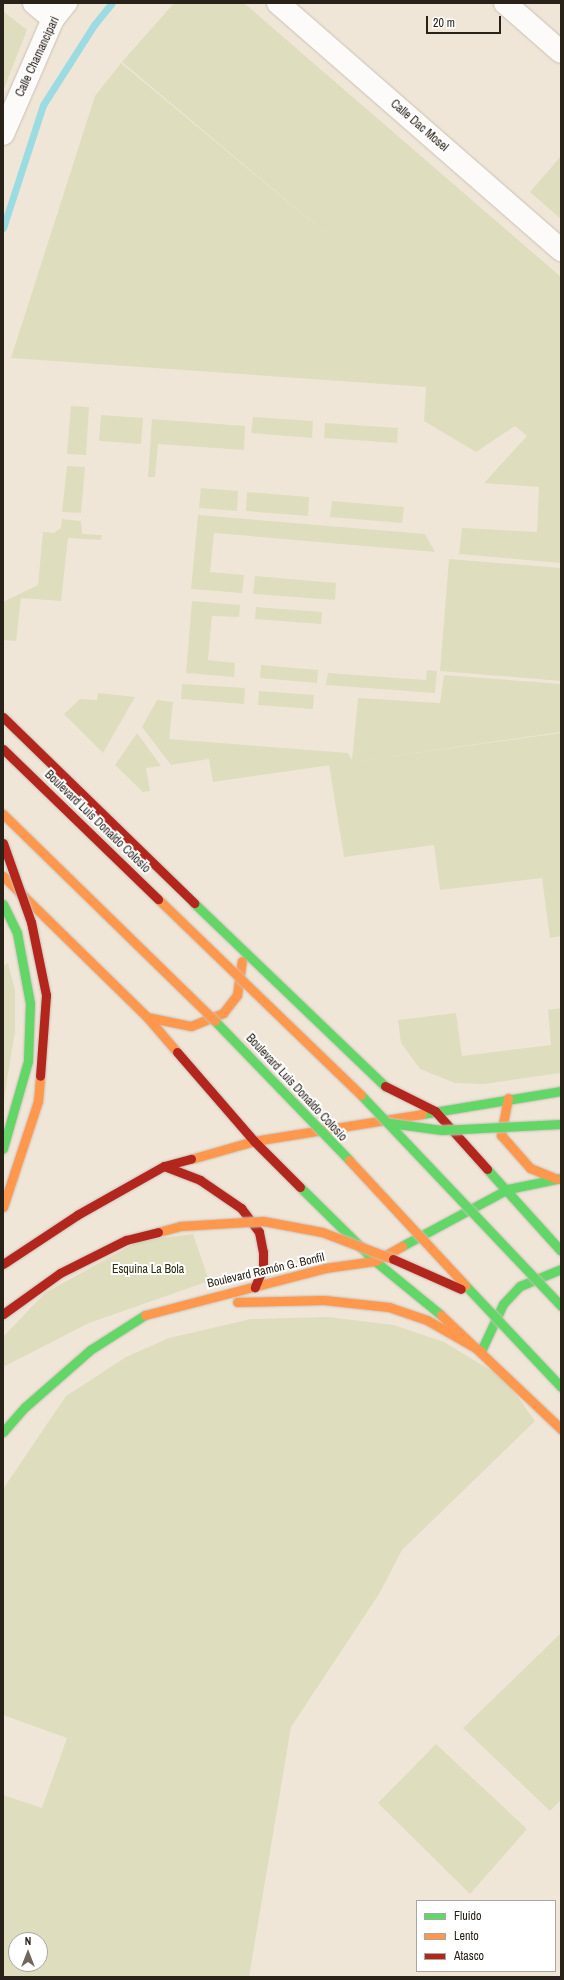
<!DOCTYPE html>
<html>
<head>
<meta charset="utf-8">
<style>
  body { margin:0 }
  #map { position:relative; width:564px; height:1980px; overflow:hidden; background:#f0e6d8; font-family:"Archivo Narrow",sans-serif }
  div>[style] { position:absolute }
  .green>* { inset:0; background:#deddbe }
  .stream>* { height:7px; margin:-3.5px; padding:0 3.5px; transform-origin:3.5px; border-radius:3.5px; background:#9bdce3 }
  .roads { filter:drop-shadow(0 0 1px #c9c1b5) drop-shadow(0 0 1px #c9c1b5) }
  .street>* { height:22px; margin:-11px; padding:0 11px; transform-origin:11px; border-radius:11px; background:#fdfbf9 }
  .fast>* { height:9px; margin:-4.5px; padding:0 4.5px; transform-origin:4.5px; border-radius:4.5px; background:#63d668 }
  .slow>* { height:9px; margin:-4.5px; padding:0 4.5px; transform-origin:4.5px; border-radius:4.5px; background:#ff974d }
  .jam>* { height:9px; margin:-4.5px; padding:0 4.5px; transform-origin:4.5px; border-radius:4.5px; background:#b3261e }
  .bridges { filter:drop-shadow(0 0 1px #c9c1b5) drop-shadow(0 0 1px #c9c1b5) }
  .fast-bridge>* { height:9px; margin:-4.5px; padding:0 4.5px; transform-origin:4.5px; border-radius:4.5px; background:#63d668 }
  .slow-bridge>* { height:9px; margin:-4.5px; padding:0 4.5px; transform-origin:4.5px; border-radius:4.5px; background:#ff974d }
  .jam-bridge>* { height:9px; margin:-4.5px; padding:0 4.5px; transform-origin:4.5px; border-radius:4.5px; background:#b3261e }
  span { translate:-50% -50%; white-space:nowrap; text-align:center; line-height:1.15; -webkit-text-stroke:4px #fff; paint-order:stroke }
  .street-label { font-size:12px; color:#292218 }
  .park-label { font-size:12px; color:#2a2c0d }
  .frame { position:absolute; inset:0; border:4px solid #292218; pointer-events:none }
  .legend { position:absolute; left:416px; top:1900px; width:140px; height:72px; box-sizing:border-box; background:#fff; border:1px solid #a9a7a3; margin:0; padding:5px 7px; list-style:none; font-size:12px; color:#292218 }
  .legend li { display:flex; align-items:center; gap:8px; height:20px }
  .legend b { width:20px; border:1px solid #a9a7a3 }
  .north { position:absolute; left:8px; top:1932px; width:40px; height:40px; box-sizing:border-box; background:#fff; border:1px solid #a9a7a3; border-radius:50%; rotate:0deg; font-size:11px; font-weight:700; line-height:16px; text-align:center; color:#292218 }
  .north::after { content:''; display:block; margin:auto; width:14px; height:18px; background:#6f675b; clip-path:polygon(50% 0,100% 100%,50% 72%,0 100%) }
  .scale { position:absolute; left:426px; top:16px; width:75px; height:18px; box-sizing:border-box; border:2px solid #292218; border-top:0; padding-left:5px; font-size:12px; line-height:14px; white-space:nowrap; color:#292218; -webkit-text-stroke:3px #fff; paint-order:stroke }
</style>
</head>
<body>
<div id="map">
  <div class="green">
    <div style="clip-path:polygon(174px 3px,244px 3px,561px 277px,561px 563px,459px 554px,462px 528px,537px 532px,539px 487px,484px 483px,527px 436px,515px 426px,476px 452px,424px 421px,426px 387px,11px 358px,95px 96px,121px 63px,361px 263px,122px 62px)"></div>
    <div style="clip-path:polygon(3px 11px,27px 30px,3px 91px)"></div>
    <div style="clip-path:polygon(561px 156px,561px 219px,530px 192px)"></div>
    <div style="clip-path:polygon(71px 406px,89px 407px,86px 455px,67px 454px)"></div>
    <div style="clip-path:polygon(101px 415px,143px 418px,141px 444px,99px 441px)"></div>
    <div style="clip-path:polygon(253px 417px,313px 421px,312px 438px,251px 433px)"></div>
    <div style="clip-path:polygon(152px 419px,245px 426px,244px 450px,158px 444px,155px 477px,148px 477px)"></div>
    <div style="clip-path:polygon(325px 423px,398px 428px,397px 443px,324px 438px)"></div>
    <div style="clip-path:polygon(67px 466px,85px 467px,81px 513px,62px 512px)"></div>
    <div style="clip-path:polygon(201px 488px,238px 491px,237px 511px,199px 508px)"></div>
    <div style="clip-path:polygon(247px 492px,309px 497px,308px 516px,246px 511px)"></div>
    <div style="clip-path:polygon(332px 501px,404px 507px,402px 523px,330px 517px)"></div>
    <div style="clip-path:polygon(198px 515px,425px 534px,435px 552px,214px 533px,210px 572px,244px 575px,242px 593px,191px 589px)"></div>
    <div style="clip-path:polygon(62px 519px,81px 521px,82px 534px,102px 535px,101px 540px,68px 538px,61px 601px,21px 598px,16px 641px,3px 640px,3px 602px,38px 585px,43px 532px,54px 533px,61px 528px)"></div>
    <div style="clip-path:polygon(449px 559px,561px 568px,561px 681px,440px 671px)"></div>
    <div style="clip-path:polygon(255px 576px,336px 583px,335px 600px,253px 594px)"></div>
    <div style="clip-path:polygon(192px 601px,240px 605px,239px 617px,212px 616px,208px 660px,235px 663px,234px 677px,186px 673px)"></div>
    <div style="clip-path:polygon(256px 607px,322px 612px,321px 624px,255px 619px)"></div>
    <div style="clip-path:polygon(261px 665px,318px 670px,317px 683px,260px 678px)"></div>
    <div style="clip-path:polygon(427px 670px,437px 671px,435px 693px,326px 685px,328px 673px,426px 680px)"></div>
    <div style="clip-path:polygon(444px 675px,561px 684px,561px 732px,213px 782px,209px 759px,171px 765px,142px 727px,157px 700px,173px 702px,169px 739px,348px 753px,352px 760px,358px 698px,440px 703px)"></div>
    <div style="clip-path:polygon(182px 684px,245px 688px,244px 704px,181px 699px)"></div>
    <div style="clip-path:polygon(259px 691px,314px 695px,313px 709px,258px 705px)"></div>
    <div style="clip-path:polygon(98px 693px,135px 697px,103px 753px,64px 714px,80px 699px,97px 700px)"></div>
    <div style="clip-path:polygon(137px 733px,161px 766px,146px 768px,150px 791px,143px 792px,115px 765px)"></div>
    <div style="clip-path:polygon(561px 733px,561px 936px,550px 938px,542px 878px,440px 890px,434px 845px,344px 857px,329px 765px)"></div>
    <div style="clip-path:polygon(8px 963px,15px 990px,15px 1031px,3px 1105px,3px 966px)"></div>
    <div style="clip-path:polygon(561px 1008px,561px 1073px,484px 1084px,455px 1083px,420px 1069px,401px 1043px,398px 1020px,456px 1013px,462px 1056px,551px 1045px,548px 1010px)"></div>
    <div style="clip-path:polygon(193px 1234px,209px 1281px,89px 1323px,3px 1367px,3px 1337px,45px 1293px,139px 1241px)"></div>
    <div style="clip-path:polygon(evenodd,328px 1317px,394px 1325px,444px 1342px,505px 1379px,535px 1421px,402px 1550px,379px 1594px,291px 1727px,249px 1977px,3px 1977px,3px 1795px,42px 1808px,67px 1738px,3px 1715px,3px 1489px,66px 1396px,126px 1357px,169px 1338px,251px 1319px,328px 1317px,16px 1940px,40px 1940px,40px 1964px,16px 1964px,16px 1940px)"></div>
    <div style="clip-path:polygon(561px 1633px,561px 1800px,550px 1811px,463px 1728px)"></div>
    <div style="clip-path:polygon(436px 1744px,527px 1829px,470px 1894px,378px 1803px)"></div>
  </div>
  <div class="stream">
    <div style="left:3px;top:228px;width:129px;rotate:-72deg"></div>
    <div style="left:43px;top:105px;width:95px;rotate:-57.5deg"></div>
    <div style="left:94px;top:25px;width:28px;rotate:-51deg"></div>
  </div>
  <div class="roads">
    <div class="street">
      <div style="left:34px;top:3px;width:25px;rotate:40deg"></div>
      <div style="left:278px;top:3px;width:376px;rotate:41.1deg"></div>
      <div style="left:505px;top:3px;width:74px;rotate:41.2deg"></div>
      <div style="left:3px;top:134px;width:125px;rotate:-66.5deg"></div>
      <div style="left:53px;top:19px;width:21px;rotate:-51deg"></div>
    </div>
    <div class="fast">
      <div style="left:194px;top:903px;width:265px;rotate:43.8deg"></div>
      <div style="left:3px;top:904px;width:32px;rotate:64deg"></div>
      <div style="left:17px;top:933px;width:71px;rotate:79.5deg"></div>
      <div style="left:30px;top:1003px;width:58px;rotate:92deg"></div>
      <div style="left:28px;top:1061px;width:91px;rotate:106deg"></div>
      <div style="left:422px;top:1114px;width:141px;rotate:-9.4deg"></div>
      <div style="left:487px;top:1169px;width:110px;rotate:47.9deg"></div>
      <div style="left:300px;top:1187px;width:105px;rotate:44.6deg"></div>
      <div style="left:375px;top:1261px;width:85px;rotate:39.3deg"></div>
      <div style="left:402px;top:1246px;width:120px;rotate:-28.3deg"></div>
      <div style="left:508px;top:1189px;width:54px;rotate:-11.7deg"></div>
      <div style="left:481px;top:1351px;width:52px;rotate:-64.9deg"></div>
      <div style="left:503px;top:1304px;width:25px;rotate:-47deg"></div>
      <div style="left:520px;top:1286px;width:44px;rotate:-22.5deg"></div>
      <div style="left:3px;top:1432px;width:33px;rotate:-49deg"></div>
      <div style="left:25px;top:1407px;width:86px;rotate:-41.2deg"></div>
      <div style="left:90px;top:1350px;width:65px;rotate:-32.5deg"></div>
    </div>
    <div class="slow">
      <div style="left:3px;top:876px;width:202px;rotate:44.4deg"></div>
      <div style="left:147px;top:1017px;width:46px;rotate:49.4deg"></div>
      <div style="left:147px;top:1017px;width:45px;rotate:11.6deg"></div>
      <div style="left:191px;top:1026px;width:35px;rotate:-22deg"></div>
      <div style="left:223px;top:1013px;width:23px;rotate:-52deg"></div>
      <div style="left:237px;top:995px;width:34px;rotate:-82deg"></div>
      <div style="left:508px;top:1098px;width:38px;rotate:101deg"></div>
      <div style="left:501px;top:1135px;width:44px;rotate:48.7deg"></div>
      <div style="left:530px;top:1168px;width:29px;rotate:22deg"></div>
      <div style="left:191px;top:1159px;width:66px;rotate:-15.9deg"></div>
      <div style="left:254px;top:1141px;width:170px;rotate:-9.1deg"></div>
      <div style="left:237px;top:1302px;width:87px;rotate:-1.3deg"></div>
      <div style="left:324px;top:1300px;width:65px;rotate:6.1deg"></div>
      <div style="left:389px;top:1307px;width:40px;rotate:18.9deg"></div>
      <div style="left:427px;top:1320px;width:62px;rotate:29.9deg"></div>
      <div style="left:145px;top:1315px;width:186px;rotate:-14.6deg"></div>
      <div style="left:325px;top:1268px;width:50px;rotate:-8deg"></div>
      <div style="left:375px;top:1261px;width:31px;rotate:-29deg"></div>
      <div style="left:441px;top:1315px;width:166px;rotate:43.5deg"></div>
    </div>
    <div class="jam">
      <div style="left:3px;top:717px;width:267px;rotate:44.2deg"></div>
      <div style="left:177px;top:1052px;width:118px;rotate:49.1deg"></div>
      <div style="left:254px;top:1141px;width:65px;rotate:45deg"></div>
      <div style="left:385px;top:1086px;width:56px;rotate:26.6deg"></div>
      <div style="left:435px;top:1111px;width:78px;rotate:48.1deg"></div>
      <div style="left:164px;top:1166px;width:39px;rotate:21deg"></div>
      <div style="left:200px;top:1180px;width:50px;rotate:34.3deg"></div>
      <div style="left:241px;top:1208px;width:30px;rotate:53deg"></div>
      <div style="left:259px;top:1232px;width:20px;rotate:79deg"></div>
      <div style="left:263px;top:1252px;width:15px;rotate:90deg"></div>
      <div style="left:263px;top:1267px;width:22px;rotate:112deg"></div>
      <div style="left:3px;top:1264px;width:89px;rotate:-33.5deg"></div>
      <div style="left:77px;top:1215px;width:100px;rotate:-29.4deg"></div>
      <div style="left:164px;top:1166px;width:28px;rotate:-15deg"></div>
    </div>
  </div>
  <div class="bridges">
    <div class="fast-bridge">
      <div style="left:215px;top:1021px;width:193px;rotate:46deg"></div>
      <div style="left:361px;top:1095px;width:291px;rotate:46.5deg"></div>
      <div style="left:390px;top:1123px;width:52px;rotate:7.7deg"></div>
      <div style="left:442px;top:1130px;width:119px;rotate:-2.9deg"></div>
      <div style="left:465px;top:1285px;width:140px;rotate:46.7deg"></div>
    </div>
    <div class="slow-bridge">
      <div style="left:3px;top:814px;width:296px;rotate:44.3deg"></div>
      <div style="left:158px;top:899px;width:282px;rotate:44deg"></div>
      <div style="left:349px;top:1160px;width:171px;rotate:47.1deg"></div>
      <div style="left:3px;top:1207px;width:112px;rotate:-71.7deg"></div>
      <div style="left:38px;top:1101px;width:25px;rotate:-85deg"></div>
      <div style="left:158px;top:1232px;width:23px;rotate:-15deg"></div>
      <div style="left:180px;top:1226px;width:83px;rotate:-3.4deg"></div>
      <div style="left:263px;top:1221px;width:60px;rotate:10.6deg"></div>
      <div style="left:322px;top:1232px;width:76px;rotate:20.8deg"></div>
    </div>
    <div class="jam-bridge">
      <div style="left:3px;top:749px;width:216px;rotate:44.1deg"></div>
      <div style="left:3px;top:843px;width:84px;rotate:70.5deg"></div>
      <div style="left:31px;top:922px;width:75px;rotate:78.4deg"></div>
      <div style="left:46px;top:995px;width:81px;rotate:94.2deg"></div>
      <div style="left:393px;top:1259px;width:74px;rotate:23.8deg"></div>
      <div style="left:3px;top:1314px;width:70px;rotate:-35.7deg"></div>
      <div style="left:60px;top:1273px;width:74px;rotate:-26.6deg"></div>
      <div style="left:126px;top:1240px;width:33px;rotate:-14deg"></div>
    </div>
  </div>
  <div class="street-label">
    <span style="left:38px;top:57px;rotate:-65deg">Calle Chamancipari</span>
    <span style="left:419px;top:126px;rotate:41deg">Calle Dac Mosel</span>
    <span style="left:97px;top:822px;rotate:44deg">Boulevard Luis Donaldo Colosio</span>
    <span style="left:296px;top:1088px;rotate:47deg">Boulevard Luis Donaldo Colosio</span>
    <span style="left:266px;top:1271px;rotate:-13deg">Boulevard Ramón G. Bonfil</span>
  </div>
  <div class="park-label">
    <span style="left:148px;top:1270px">Esquina La Bola</span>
  </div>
  <div class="frame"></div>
  <ul class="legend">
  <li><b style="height:5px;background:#63d668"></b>Fluido</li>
  <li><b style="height:5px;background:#ff974d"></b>Lento</li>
  <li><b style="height:5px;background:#b3261e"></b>Atasco</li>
  </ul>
  <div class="north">N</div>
  <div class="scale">20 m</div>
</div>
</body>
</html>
